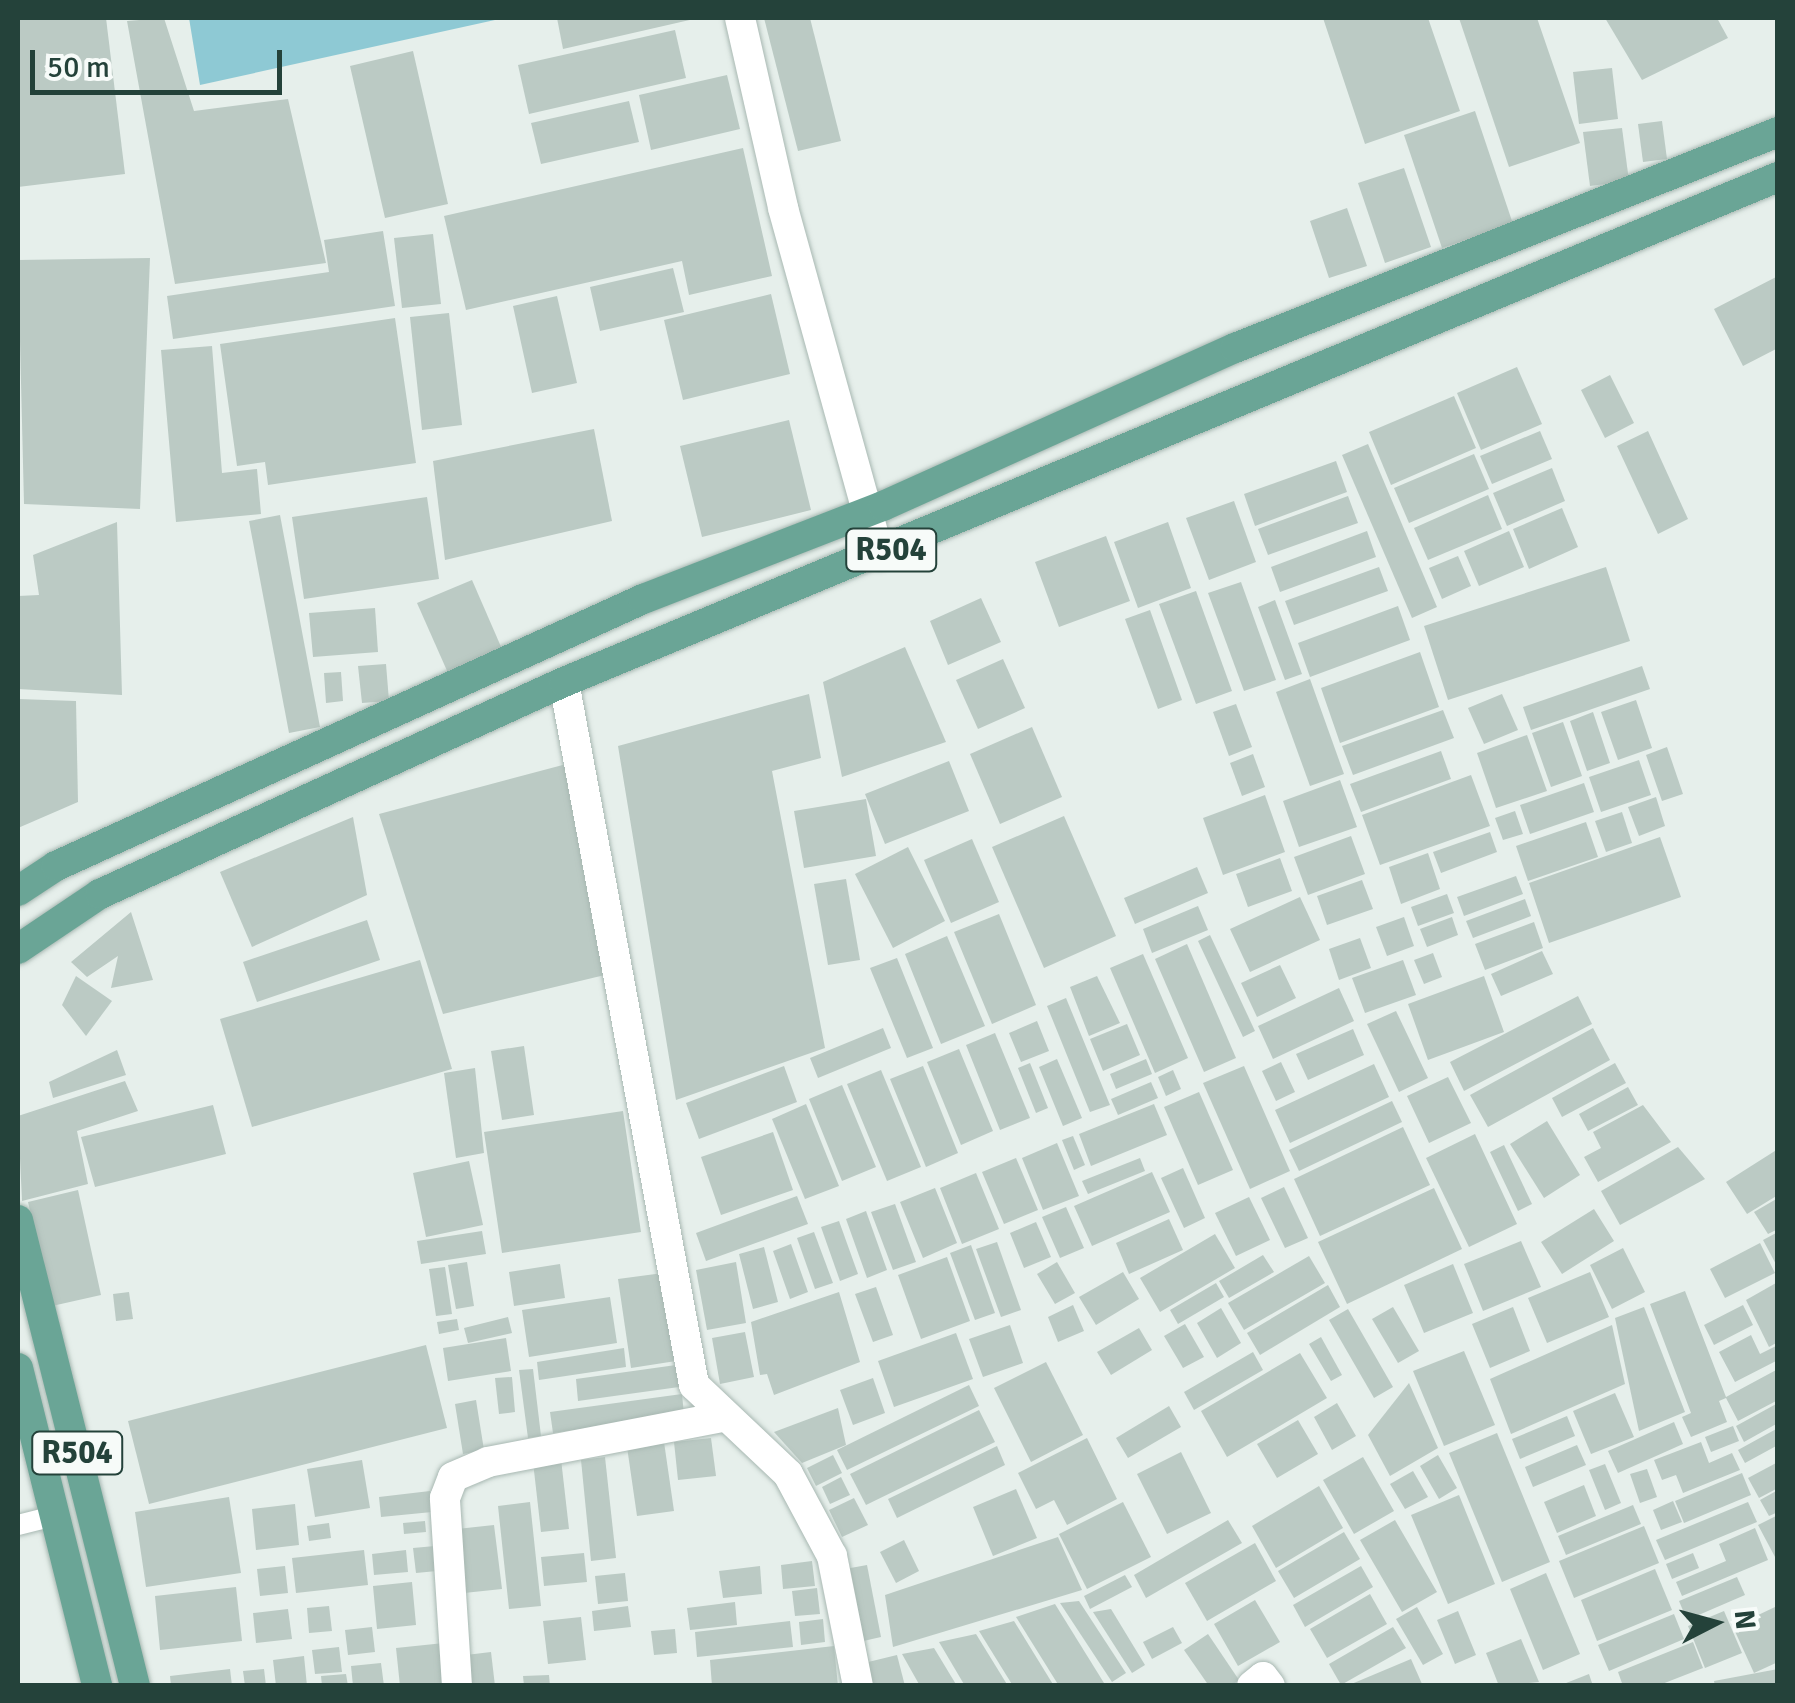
<!DOCTYPE html>
<html>
<head>
<meta charset="utf-8">
<style>
  body { margin:0 }
  #map { position:relative; width:1795px; height:1703px; overflow:hidden; background:#e6efeb; font-family:Signika,sans-serif }
  div>[style] { position:absolute }
  .water>* { inset:0; background:#8ec9d4 }
  .building>* { inset:0; background:#bbcac4 }
  .roads { filter:drop-shadow(0 0 2px #a8b8b2) drop-shadow(0 0 2px #a8b8b2) }
  .service>* { height:20px; margin:-10px; padding:0 10px; transform-origin:10px; border-radius:10px; background:#fff }
  .minor>* { height:30px; margin:-15px; padding:0 15px; transform-origin:15px; border-radius:15px; background:#fff }
  .primary>* { height:30px; margin:-15px; padding:0 15px; transform-origin:15px; border-radius:15px; background:#6aa596 }
  span { translate:-50% -50%; white-space:nowrap; text-align:center; line-height:1.15; -webkit-text-stroke:8px #f7fbf9; paint-order:stroke }
  .shield-label span { padding:2px 8px; background:#f7fbf9; border:2px solid; border-radius:8px; -webkit-text-stroke-width:0 }
  .shield-label { font-size:32px; color:#24423a; font-weight:700 }
  .frame { position:absolute; inset:0; border:20px solid #24423a; pointer-events:none }
  .north { position:absolute; left:1665px; top:1573px; width:100px; height:100px; -webkit-text-stroke:8px #f7fbf9; paint-order:stroke; rotate:84deg; font-size:28px; font-weight:700; line-height:40px; text-align:center; color:#24423a }
  .north::after { content:''; display:block; margin:auto; width:35px; height:45px; background:#24423a; clip-path:polygon(50% 0,100% 100%,50% 72%,0 100%) }
  .scale { position:absolute; left:30px; top:50px; width:252px; height:45px; box-sizing:border-box; border:5px solid #24423a; border-top:0; padding-left:12px; font-size:30px; line-height:35px; white-space:nowrap; color:#24423a; -webkit-text-stroke:8px #f7fbf9; paint-order:stroke }
</style>
</head>
<body>
<div id="map">
  <div class="water">
    <div style="clip-path:polygon(189px 18px,504px 18px,200px 85px)"></div>
  </div>
  <div class="building">
    <div style="clip-path:polygon(106px 18px,125px 174px,18px 187px,18px 19px)"></div>
    <div style="clip-path:polygon(164px 18px,194px 111px,288px 99px,326px 263px,175px 284px,127px 21px)"></div>
    <div style="clip-path:polygon(557px 18px,694px 18px,694px 19px,563px 49px)"></div>
    <div style="clip-path:polygon(764px 18px,810px 18px,841px 141px,798px 151px)"></div>
    <div style="clip-path:polygon(1323px 18px,1428px 18px,1460px 111px,1365px 144px)"></div>
    <div style="clip-path:polygon(1459px 18px,1537px 18px,1580px 143px,1509px 167px)"></div>
    <div style="clip-path:polygon(1605px 18px,1717px 18px,1728px 38px,1642px 80px)"></div>
    <div style="clip-path:polygon(675px 30px,686px 78px,529px 114px,518px 65px)"></div>
    <div style="clip-path:polygon(413px 51px,448px 204px,385px 218px,350px 66px)"></div>
    <div style="clip-path:polygon(1612px 68px,1618px 119px,1579px 124px,1573px 72px)"></div>
    <div style="clip-path:polygon(727px 75px,740px 129px,651px 150px,639px 95px)"></div>
    <div style="clip-path:polygon(629px 101px,639px 142px,541px 164px,531px 123px)"></div>
    <div style="clip-path:polygon(1475px 111px,1513px 224px,1442px 248px,1404px 135px)"></div>
    <div style="clip-path:polygon(1662px 121px,1667px 159px,1643px 162px,1638px 124px)"></div>
    <div style="clip-path:polygon(1622px 128px,1629px 181px,1590px 186px,1583px 132px)"></div>
    <div style="clip-path:polygon(743px 148px,772px 276px,689px 295px,682px 261px,466px 310px,444px 216px)"></div>
    <div style="clip-path:polygon(1404px 168px,1431px 247px,1385px 263px,1358px 183px)"></div>
    <div style="clip-path:polygon(1347px 208px,1367px 266px,1329px 278px,1310px 221px)"></div>
    <div style="clip-path:polygon(383px 231px,395px 306px,173px 339px,167px 296px,329px 272px,324px 240px)"></div>
    <div style="clip-path:polygon(433px 234px,441px 304px,402px 308px,394px 238px)"></div>
    <div style="clip-path:polygon(150px 258px,140px 509px,24px 504px,18px 260px)"></div>
    <div style="clip-path:polygon(673px 268px,684px 312px,600px 331px,590px 287px)"></div>
    <div style="clip-path:polygon(1778px 276px,1778px 348px,1743px 366px,1714px 309px)"></div>
    <div style="clip-path:polygon(771px 294px,790px 374px,683px 400px,664px 320px)"></div>
    <div style="clip-path:polygon(557px 296px,577px 383px,532px 393px,513px 306px)"></div>
    <div style="clip-path:polygon(449px 313px,462px 425px,422px 430px,410px 317px)"></div>
    <div style="clip-path:polygon(395px 318px,416px 463px,268px 485px,265px 462px,237px 466px,220px 344px)"></div>
    <div style="clip-path:polygon(212px 346px,222px 473px,257px 469px,261px 514px,176px 522px,161px 350px)"></div>
    <div style="clip-path:polygon(1517px 367px,1542px 424px,1481px 450px,1457px 393px)"></div>
    <div style="clip-path:polygon(1610px 375px,1634px 423px,1605px 438px,1581px 390px)"></div>
    <div style="clip-path:polygon(1454px 396px,1476px 448px,1391px 485px,1369px 432px)"></div>
    <div style="clip-path:polygon(789px 420px,811px 510px,702px 537px,680px 446px)"></div>
    <div style="clip-path:polygon(594px 429px,612px 521px,445px 560px,433px 461px)"></div>
    <div style="clip-path:polygon(1540px 431px,1552px 459px,1492px 484px,1480px 456px)"></div>
    <div style="clip-path:polygon(1648px 431px,1688px 519px,1658px 534px,1617px 446px)"></div>
    <div style="clip-path:polygon(1368px 444px,1437px 607px,1412px 618px,1342px 455px)"></div>
    <div style="clip-path:polygon(1474px 454px,1489px 489px,1409px 523px,1394px 488px)"></div>
    <div style="clip-path:polygon(1336px 461px,1347px 492px,1255px 526px,1244px 494px)"></div>
    <div style="clip-path:polygon(1552px 468px,1565px 501px,1507px 526px,1493px 493px)"></div>
    <div style="clip-path:polygon(1488px 495px,1502px 529px,1428px 560px,1414px 528px)"></div>
    <div style="clip-path:polygon(1348px 496px,1358px 523px,1268px 555px,1258px 529px)"></div>
    <div style="clip-path:polygon(427px 497px,439px 579px,304px 599px,292px 517px)"></div>
    <div style="clip-path:polygon(1234px 501px,1256px 562px,1209px 580px,1186px 518px)"></div>
    <div style="clip-path:polygon(1562px 508px,1578px 547px,1529px 569px,1513px 529px)"></div>
    <div style="clip-path:polygon(280px 515px,320px 727px,289px 733px,249px 521px)"></div>
    <div style="clip-path:polygon(117px 522px,122px 695px,18px 689px,18px 596px,39px 595px,33px 555px)"></div>
    <div style="clip-path:polygon(1168px 522px,1191px 588px,1138px 608px,1114px 542px)"></div>
    <div style="clip-path:polygon(1367px 531px,1376px 557px,1280px 592px,1271px 567px)"></div>
    <div style="clip-path:polygon(1509px 531px,1524px 567px,1479px 586px,1464px 551px)"></div>
    <div style="clip-path:polygon(1106px 536px,1130px 601px,1059px 627px,1035px 562px)"></div>
    <div style="clip-path:polygon(1458px 556px,1471px 586px,1442px 599px,1429px 568px)"></div>
    <div style="clip-path:polygon(1379px 567px,1388px 591px,1294px 625px,1285px 601px)"></div>
    <div style="clip-path:polygon(1606px 567px,1630px 641px,1448px 700px,1424px 626px)"></div>
    <div style="clip-path:polygon(472px 580px,502px 649px,448px 673px,417px 603px)"></div>
    <div style="clip-path:polygon(1241px 582px,1276px 680px,1244px 691px,1208px 593px)"></div>
    <div style="clip-path:polygon(1196px 591px,1232px 691px,1196px 704px,1159px 604px)"></div>
    <div style="clip-path:polygon(981px 598px,1001px 642px,948px 665px,930px 621px)"></div>
    <div style="clip-path:polygon(1275px 600px,1302px 674px,1285px 680px,1258px 607px)"></div>
    <div style="clip-path:polygon(1398px 606px,1410px 640px,1310px 677px,1298px 643px)"></div>
    <div style="clip-path:polygon(375px 608px,378px 652px,313px 657px,309px 613px)"></div>
    <div style="clip-path:polygon(1150px 610px,1182px 700px,1158px 709px,1125px 619px)"></div>
    <div style="clip-path:polygon(905px 647px,946px 742px,842px 777px,823px 682px)"></div>
    <div style="clip-path:polygon(1420px 652px,1439px 707px,1340px 743px,1321px 688px)"></div>
    <div style="clip-path:polygon(1003px 659px,1025px 708px,978px 729px,956px 680px)"></div>
    <div style="clip-path:polygon(386px 664px,389px 701px,362px 703px,358px 666px)"></div>
    <div style="clip-path:polygon(1642px 666px,1650px 689px,1531px 730px,1523px 707px)"></div>
    <div style="clip-path:polygon(341px 672px,343px 701px,326px 703px,324px 673px)"></div>
    <div style="clip-path:polygon(1310px 679px,1344px 774px,1310px 786px,1276px 692px)"></div>
    <div style="clip-path:polygon(809px 694px,821px 758px,772px 771px,825px 1048px,676px 1100px,618px 746px)"></div>
    <div style="clip-path:polygon(1502px 694px,1518px 730px,1484px 744px,1468px 708px)"></div>
    <div style="clip-path:polygon(18px 699px,76px 701px,78px 802px,18px 828px)"></div>
    <div style="clip-path:polygon(1636px 700px,1652px 748px,1618px 760px,1601px 712px)"></div>
    <div style="clip-path:polygon(1236px 704px,1252px 747px,1229px 756px,1213px 712px)"></div>
    <div style="clip-path:polygon(1443px 710px,1454px 738px,1353px 775px,1342px 746px)"></div>
    <div style="clip-path:polygon(1593px 712px,1610px 763px,1587px 771px,1570px 721px)"></div>
    <div style="clip-path:polygon(1563px 722px,1582px 776px,1551px 787px,1532px 733px)"></div>
    <div style="clip-path:polygon(1032px 727px,1062px 797px,1000px 824px,970px 754px)"></div>
    <div style="clip-path:polygon(1527px 735px,1547px 791px,1496px 808px,1477px 753px)"></div>
    <div style="clip-path:polygon(1667px 747px,1683px 794px,1662px 801px,1646px 755px)"></div>
    <div style="clip-path:polygon(1441px 751px,1451px 779px,1361px 812px,1350px 784px)"></div>
    <div style="clip-path:polygon(1253px 754px,1265px 787px,1242px 796px,1230px 763px)"></div>
    <div style="clip-path:polygon(1639px 760px,1651px 795px,1601px 812px,1589px 777px)"></div>
    <div style="clip-path:polygon(949px 761px,969px 811px,885px 844px,865px 794px)"></div>
    <div style="clip-path:polygon(574px 762px,609px 974px,443px 1014px,379px 814px)"></div>
    <div style="clip-path:polygon(1471px 775px,1490px 826px,1380px 865px,1362px 815px)"></div>
    <div style="clip-path:polygon(1340px 780px,1357px 827px,1299px 847px,1283px 801px)"></div>
    <div style="clip-path:polygon(1584px 783px,1594px 812px,1530px 834px,1520px 805px)"></div>
    <div style="clip-path:polygon(1265px 795px,1285px 852px,1223px 875px,1203px 818px)"></div>
    <div style="clip-path:polygon(1656px 797px,1665px 826px,1639px 836px,1628px 807px)"></div>
    <div style="clip-path:polygon(866px 799px,876px 856px,804px 868px,794px 811px)"></div>
    <div style="clip-path:polygon(1515px 811px,1523px 834px,1503px 840px,1495px 818px)"></div>
    <div style="clip-path:polygon(1622px 812px,1632px 843px,1606px 852px,1595px 821px)"></div>
    <div style="clip-path:polygon(1064px 816px,1116px 936px,1044px 968px,992px 847px)"></div>
    <div style="clip-path:polygon(353px 817px,367px 895px,252px 947px,220px 872px)"></div>
    <div style="clip-path:polygon(1586px 822px,1598px 857px,1528px 881px,1516px 846px)"></div>
    <div style="clip-path:polygon(1490px 832px,1497px 852px,1441px 873px,1433px 852px)"></div>
    <div style="clip-path:polygon(1351px 836px,1365px 874px,1308px 895px,1294px 857px)"></div>
    <div style="clip-path:polygon(1660px 837px,1681px 897px,1549px 943px,1529px 883px)"></div>
    <div style="clip-path:polygon(972px 839px,999px 902px,951px 923px,924px 860px)"></div>
    <div style="clip-path:polygon(908px 847px,945px 921px,893px 948px,855px 874px)"></div>
    <div style="clip-path:polygon(1428px 853px,1440px 889px,1401px 904px,1389px 867px)"></div>
    <div style="clip-path:polygon(1280px 858px,1292px 891px,1248px 907px,1236px 874px)"></div>
    <div style="clip-path:polygon(1197px 867px,1208px 893px,1135px 924px,1124px 898px)"></div>
    <div style="clip-path:polygon(1516px 876px,1523px 894px,1464px 916px,1457px 897px)"></div>
    <div style="clip-path:polygon(846px 879px,860px 960px,828px 965px,814px 884px)"></div>
    <div style="clip-path:polygon(1362px 880px,1373px 909px,1327px 925px,1317px 896px)"></div>
    <div style="clip-path:polygon(1447px 894px,1454px 913px,1418px 926px,1411px 907px)"></div>
    <div style="clip-path:polygon(1300px 897px,1320px 940px,1250px 972px,1230px 929px)"></div>
    <div style="clip-path:polygon(1525px 899px,1531px 916px,1473px 938px,1466px 921px)"></div>
    <div style="clip-path:polygon(1198px 906px,1208px 930px,1152px 953px,1143px 929px)"></div>
    <div style="clip-path:polygon(131px 912px,153px 980px,111px 988px,118px 956px,87px 977px,71px 962px)"></div>
    <div style="clip-path:polygon(999px 914px,1036px 1005px,992px 1024px,954px 932px)"></div>
    <div style="clip-path:polygon(1404px 917px,1414px 946px,1387px 956px,1376px 927px)"></div>
    <div style="clip-path:polygon(1452px 917px,1458px 935px,1427px 947px,1420px 929px)"></div>
    <div style="clip-path:polygon(367px 920px,380px 960px,257px 1002px,243px 962px)"></div>
    <div style="clip-path:polygon(1534px 922px,1543px 948px,1485px 970px,1475px 944px)"></div>
    <div style="clip-path:polygon(1210px 935px,1255px 1031px,1243px 1037px,1198px 941px)"></div>
    <div style="clip-path:polygon(947px 936px,985px 1026px,941px 1044px,905px 954px)"></div>
    <div style="clip-path:polygon(1360px 938px,1371px 968px,1339px 980px,1329px 949px)"></div>
    <div style="clip-path:polygon(1187px 944px,1236px 1058px,1204px 1072px,1155px 959px)"></div>
    <div style="clip-path:polygon(1542px 951px,1553px 974px,1501px 996px,1491px 974px)"></div>
    <div style="clip-path:polygon(1433px 953px,1442px 977px,1424px 984px,1414px 960px)"></div>
    <div style="clip-path:polygon(1143px 954px,1188px 1058px,1155px 1073px,1110px 968px)"></div>
    <div style="clip-path:polygon(897px 958px,933px 1048px,907px 1058px,870px 968px)"></div>
    <div style="clip-path:polygon(420px 960px,452px 1069px,252px 1127px,220px 1019px)"></div>
    <div style="clip-path:polygon(1403px 960px,1416px 995px,1365px 1013px,1352px 978px)"></div>
    <div style="clip-path:polygon(1280px 965px,1296px 998px,1257px 1017px,1241px 983px)"></div>
    <div style="clip-path:polygon(76px 976px,112px 1001px,86px 1036px,62px 1005px)"></div>
    <div style="clip-path:polygon(1097px 976px,1120px 1023px,1089px 1036px,1070px 987px)"></div>
    <div style="clip-path:polygon(1484px 976px,1504px 1032px,1428px 1060px,1408px 1004px)"></div>
    <div style="clip-path:polygon(1339px 988px,1354px 1021px,1273px 1059px,1258px 1026px)"></div>
    <div style="clip-path:polygon(1578px 996px,1592px 1024px,1464px 1091px,1450px 1062px)"></div>
    <div style="clip-path:polygon(1066px 998px,1110px 1105px,1090px 1112px,1047px 1006px)"></div>
    <div style="clip-path:polygon(1396px 1011px,1428px 1078px,1399px 1092px,1367px 1024px)"></div>
    <div style="clip-path:polygon(1037px 1021px,1049px 1051px,1021px 1062px,1009px 1033px)"></div>
    <div style="clip-path:polygon(1127px 1024px,1140px 1055px,1103px 1071px,1090px 1039px)"></div>
    <div style="clip-path:polygon(883px 1028px,891px 1048px,818px 1078px,810px 1058px)"></div>
    <div style="clip-path:polygon(1593px 1028px,1610px 1060px,1488px 1127px,1470px 1095px)"></div>
    <div style="clip-path:polygon(1353px 1029px,1364px 1055px,1308px 1080px,1296px 1054px)"></div>
    <div style="clip-path:polygon(995px 1033px,1030px 1118px,1000px 1130px,966px 1045px)"></div>
    <div style="clip-path:polygon(524px 1046px,534px 1115px,502px 1120px,491px 1051px)"></div>
    <div style="clip-path:polygon(959px 1049px,993px 1131px,961px 1145px,927px 1062px)"></div>
    <div style="clip-path:polygon(117px 1050px,126px 1075px,53px 1098px,49px 1082px)"></div>
    <div style="clip-path:polygon(1057px 1059px,1082px 1118px,1063px 1126px,1039px 1067px)"></div>
    <div style="clip-path:polygon(1146px 1059px,1152px 1074px,1116px 1089px,1110px 1074px)"></div>
    <div style="clip-path:polygon(1281px 1062px,1295px 1092px,1276px 1101px,1262px 1071px)"></div>
    <div style="clip-path:polygon(1030px 1063px,1048px 1108px,1036px 1113px,1018px 1068px)"></div>
    <div style="clip-path:polygon(1615px 1063px,1626px 1083px,1562px 1117px,1552px 1098px)"></div>
    <div style="clip-path:polygon(1374px 1064px,1389px 1097px,1290px 1143px,1275px 1110px)"></div>
    <div style="clip-path:polygon(784px 1066px,797px 1102px,699px 1139px,686px 1103px)"></div>
    <div style="clip-path:polygon(923px 1066px,958px 1153px,926px 1167px,890px 1079px)"></div>
    <div style="clip-path:polygon(1244px 1066px,1290px 1171px,1250px 1189px,1203px 1083px)"></div>
    <div style="clip-path:polygon(475px 1068px,484px 1153px,456px 1158px,444px 1073px)"></div>
    <div style="clip-path:polygon(881px 1070px,921px 1167px,887px 1181px,847px 1084px)"></div>
    <div style="clip-path:polygon(1173px 1070px,1181px 1089px,1166px 1096px,1158px 1077px)"></div>
    <div style="clip-path:polygon(1448px 1077px,1471px 1123px,1429px 1143px,1407px 1096px)"></div>
    <div style="clip-path:polygon(125px 1081px,138px 1111px,77px 1131px,88px 1184px,22px 1201px,18px 1116px)"></div>
    <div style="clip-path:polygon(1151px 1082px,1158px 1098px,1118px 1115px,1111px 1099px)"></div>
    <div style="clip-path:polygon(842px 1085px,876px 1167px,842px 1181px,809px 1099px)"></div>
    <div style="clip-path:polygon(1628px 1087px,1638px 1105px,1588px 1131px,1579px 1114px)"></div>
    <div style="clip-path:polygon(1199px 1092px,1233px 1170px,1198px 1185px,1164px 1107px)"></div>
    <div style="clip-path:polygon(1392px 1101px,1402px 1122px,1299px 1171px,1289px 1150px)"></div>
    <div style="clip-path:polygon(806px 1104px,839px 1186px,805px 1199px,772px 1119px)"></div>
    <div style="clip-path:polygon(1154px 1104px,1167px 1135px,1091px 1166px,1079px 1134px)"></div>
    <div style="clip-path:polygon(213px 1105px,226px 1154px,95px 1187px,81px 1137px)"></div>
    <div style="clip-path:polygon(1643px 1105px,1671px 1142px,1598px 1182px,1584px 1157px,1601px 1148px,1593px 1132px)"></div>
    <div style="clip-path:polygon(623px 1111px,641px 1232px,502px 1253px,484px 1132px)"></div>
    <div style="clip-path:polygon(1547px 1121px,1580px 1175px,1544px 1198px,1510px 1144px)"></div>
    <div style="clip-path:polygon(1403px 1127px,1430px 1185px,1320px 1236px,1294px 1179px)"></div>
    <div style="clip-path:polygon(773px 1132px,793px 1190px,721px 1215px,701px 1157px)"></div>
    <div style="clip-path:polygon(1475px 1134px,1517px 1224px,1469px 1247px,1426px 1158px)"></div>
    <div style="clip-path:polygon(1073px 1136px,1085px 1165px,1074px 1170px,1062px 1140px)"></div>
    <div style="clip-path:polygon(1057px 1143px,1079px 1196px,1043px 1210px,1022px 1158px)"></div>
    <div style="clip-path:polygon(1504px 1145px,1532px 1204px,1518px 1211px,1490px 1152px)"></div>
    <div style="clip-path:polygon(1678px 1147px,1705px 1179px,1620px 1225px,1601px 1191px)"></div>
    <div style="clip-path:polygon(1778px 1149px,1778px 1195px,1747px 1214px,1726px 1182px)"></div>
    <div style="clip-path:polygon(1016px 1158px,1038px 1210px,1004px 1224px,982px 1172px)"></div>
    <div style="clip-path:polygon(1140px 1158px,1145px 1171px,1088px 1194px,1082px 1181px)"></div>
    <div style="clip-path:polygon(469px 1161px,483px 1225px,426px 1237px,413px 1173px)"></div>
    <div style="clip-path:polygon(1183px 1168px,1205px 1218px,1184px 1228px,1161px 1178px)"></div>
    <div style="clip-path:polygon(1152px 1172px,1170px 1212px,1092px 1246px,1074px 1206px)"></div>
    <div style="clip-path:polygon(976px 1173px,999px 1229px,962px 1244px,940px 1188px)"></div>
    <div style="clip-path:polygon(1284px 1187px,1308px 1238px,1285px 1248px,1261px 1198px)"></div>
    <div style="clip-path:polygon(935px 1188px,957px 1243px,923px 1258px,900px 1202px)"></div>
    <div style="clip-path:polygon(1434px 1188px,1462px 1249px,1347px 1304px,1318px 1242px)"></div>
    <div style="clip-path:polygon(78px 1190px,101px 1295px,52px 1306px,28px 1202px)"></div>
    <div style="clip-path:polygon(797px 1196px,808px 1224px,706px 1261px,696px 1233px)"></div>
    <div style="clip-path:polygon(1249px 1197px,1270px 1240px,1236px 1256px,1215px 1213px)"></div>
    <div style="clip-path:polygon(1778px 1198px,1778px 1229px,1768px 1234px,1754px 1212px)"></div>
    <div style="clip-path:polygon(895px 1204px,916px 1262px,893px 1270px,871px 1212px)"></div>
    <div style="clip-path:polygon(1066px 1207px,1084px 1248px,1060px 1258px,1042px 1217px)"></div>
    <div style="clip-path:polygon(1594px 1209px,1614px 1241px,1562px 1274px,1541px 1242px)"></div>
    <div style="clip-path:polygon(866px 1211px,887px 1270px,867px 1278px,846px 1219px)"></div>
    <div style="clip-path:polygon(1169px 1219px,1183px 1250px,1129px 1274px,1116px 1243px)"></div>
    <div style="clip-path:polygon(839px 1221px,858px 1274px,840px 1281px,821px 1227px)"></div>
    <div style="clip-path:polygon(1036px 1222px,1051px 1257px,1024px 1268px,1010px 1233px)"></div>
    <div style="clip-path:polygon(482px 1231px,486px 1254px,421px 1264px,417px 1241px)"></div>
    <div style="clip-path:polygon(814px 1232px,833px 1283px,815px 1289px,797px 1238px)"></div>
    <div style="clip-path:polygon(1778px 1232px,1778px 1268px,1763px 1240px)"></div>
    <div style="clip-path:polygon(1215px 1234px,1235px 1268px,1160px 1312px,1140px 1278px)"></div>
    <div style="clip-path:polygon(1521px 1241px,1541px 1287px,1483px 1311px,1464px 1264px)"></div>
    <div style="clip-path:polygon(997px 1242px,1021px 1310px,1001px 1317px,976px 1249px)"></div>
    <div style="clip-path:polygon(1760px 1243px,1775px 1273px,1725px 1298px,1710px 1269px)"></div>
    <div style="clip-path:polygon(791px 1244px,808px 1292px,790px 1299px,773px 1251px)"></div>
    <div style="clip-path:polygon(971px 1245px,995px 1313px,975px 1320px,950px 1253px)"></div>
    <div style="clip-path:polygon(764px 1247px,778px 1302px,753px 1309px,739px 1254px)"></div>
    <div style="clip-path:polygon(1623px 1248px,1645px 1292px,1612px 1309px,1590px 1265px)"></div>
    <div style="clip-path:polygon(1263px 1255px,1274px 1272px,1229px 1298px,1219px 1281px)"></div>
    <div style="clip-path:polygon(1309px 1256px,1325px 1283px,1244px 1330px,1228px 1303px)"></div>
    <div style="clip-path:polygon(947px 1257px,970px 1321px,921px 1339px,898px 1275px)"></div>
    <div style="clip-path:polygon(467px 1262px,474px 1306px,456px 1309px,448px 1265px)"></div>
    <div style="clip-path:polygon(736px 1262px,746px 1323px,707px 1330px,696px 1270px)"></div>
    <div style="clip-path:polygon(1057px 1262px,1075px 1293px,1055px 1304px,1037px 1274px)"></div>
    <div style="clip-path:polygon(560px 1264px,565px 1298px,514px 1306px,509px 1272px)"></div>
    <div style="clip-path:polygon(1453px 1264px,1473px 1313px,1424px 1333px,1404px 1285px)"></div>
    <div style="clip-path:polygon(445px 1267px,452px 1314px,436px 1316px,429px 1269px)"></div>
    <div style="clip-path:polygon(1123px 1272px,1139px 1299px,1096px 1325px,1079px 1297px)"></div>
    <div style="clip-path:polygon(1590px 1272px,1609px 1317px,1547px 1343px,1528px 1298px)"></div>
    <div style="clip-path:polygon(663px 1273px,676px 1361px,631px 1368px,618px 1279px)"></div>
    <div style="clip-path:polygon(1216px 1283px,1224px 1297px,1178px 1324px,1170px 1310px)"></div>
    <div style="clip-path:polygon(1776px 1283px,1778px 1342px,1769px 1347px,1746px 1300px)"></div>
    <div style="clip-path:polygon(1328px 1285px,1340px 1307px,1260px 1355px,1247px 1333px)"></div>
    <div style="clip-path:polygon(876px 1287px,893px 1335px,873px 1342px,855px 1294px)"></div>
    <div style="clip-path:polygon(1685px 1291px,1726px 1397px,1778px 1369px,1778px 1400px,1738px 1421px,1726px 1398px,1719px 1401px,1727px 1422px,1691px 1437px,1682px 1417px,1691px 1413px,1650px 1304px)"></div>
    <div style="clip-path:polygon(129px 1292px,133px 1319px,116px 1321px,113px 1294px)"></div>
    <div style="clip-path:polygon(839px 1292px,860px 1362px,774px 1395px,767px 1374px,760px 1375px,751px 1322px)"></div>
    <div style="clip-path:polygon(610px 1297px,617px 1343px,529px 1357px,522px 1310px)"></div>
    <div style="clip-path:polygon(1073px 1305px,1084px 1331px,1058px 1342px,1048px 1317px)"></div>
    <div style="clip-path:polygon(1743px 1305px,1753px 1325px,1714px 1345px,1704px 1325px)"></div>
    <div style="clip-path:polygon(1393px 1307px,1419px 1351px,1398px 1363px,1372px 1319px)"></div>
    <div style="clip-path:polygon(1513px 1307px,1530px 1351px,1490px 1368px,1472px 1324px)"></div>
    <div style="clip-path:polygon(1644px 1307px,1685px 1412px,1639px 1431px,1615px 1318px)"></div>
    <div style="clip-path:polygon(1221px 1308px,1241px 1343px,1217px 1358px,1197px 1323px)"></div>
    <div style="clip-path:polygon(1348px 1309px,1393px 1387px,1374px 1398px,1329px 1320px)"></div>
    <div style="clip-path:polygon(508px 1317px,512px 1333px,468px 1343px,464px 1328px)"></div>
    <div style="clip-path:polygon(457px 1319px,459px 1330px,439px 1334px,437px 1322px)"></div>
    <div style="clip-path:polygon(1185px 1324px,1204px 1357px,1183px 1368px,1164px 1336px)"></div>
    <div style="clip-path:polygon(1010px 1325px,1023px 1363px,983px 1377px,969px 1339px)"></div>
    <div style="clip-path:polygon(1612px 1325px,1625px 1384px,1511px 1434px,1490px 1379px)"></div>
    <div style="clip-path:polygon(1139px 1328px,1152px 1350px,1111px 1375px,1097px 1352px)"></div>
    <div style="clip-path:polygon(745px 1332px,754px 1377px,720px 1384px,712px 1338px)"></div>
    <div style="clip-path:polygon(956px 1333px,973px 1379px,894px 1407px,878px 1361px)"></div>
    <div style="clip-path:polygon(1751px 1335px,1760px 1354px,1778px 1345px,1778px 1360px,1735px 1382px,1719px 1352px)"></div>
    <div style="clip-path:polygon(1321px 1337px,1342px 1375px,1331px 1381px,1309px 1344px)"></div>
    <div style="clip-path:polygon(506px 1338px,511px 1371px,448px 1381px,443px 1348px)"></div>
    <div style="clip-path:polygon(426px 1345px,447px 1428px,149px 1504px,128px 1421px)"></div>
    <div style="clip-path:polygon(624px 1348px,626px 1367px,539px 1380px,537px 1362px)"></div>
    <div style="clip-path:polygon(1464px 1351px,1495px 1425px,1444px 1446px,1413px 1371px)"></div>
    <div style="clip-path:polygon(1253px 1352px,1263px 1370px,1194px 1410px,1184px 1392px)"></div>
    <div style="clip-path:polygon(1300px 1353px,1327px 1398px,1227px 1457px,1201px 1411px)"></div>
    <div style="clip-path:polygon(1046px 1362px,1083px 1435px,1031px 1462px,994px 1388px)"></div>
    <div style="clip-path:polygon(676px 1365px,679px 1387px,578px 1401px,576px 1379px)"></div>
    <div style="clip-path:polygon(533px 1369px,541px 1436px,528px 1438px,519px 1370px)"></div>
    <div style="clip-path:polygon(512px 1377px,515px 1412px,499px 1414px,495px 1378px)"></div>
    <div style="clip-path:polygon(873px 1378px,885px 1413px,853px 1425px,840px 1390px)"></div>
    <div style="clip-path:polygon(1409px 1383px,1438px 1448px,1390px 1476px,1368px 1435px)"></div>
    <div style="clip-path:polygon(969px 1385px,979px 1406px,847px 1470px,837px 1450px)"></div>
    <div style="clip-path:polygon(1615px 1393px,1634px 1437px,1591px 1454px,1573px 1411px)"></div>
    <div style="clip-path:polygon(682px 1394px,684px 1415px,553px 1433px,550px 1412px)"></div>
    <div style="clip-path:polygon(476px 1400px,484px 1450px,463px 1454px,455px 1404px)"></div>
    <div style="clip-path:polygon(1337px 1403px,1356px 1436px,1332px 1450px,1314px 1417px)"></div>
    <div style="clip-path:polygon(1778px 1403px,1778px 1423px,1744px 1442px,1736px 1426px)"></div>
    <div style="clip-path:polygon(1169px 1406px,1181px 1427px,1128px 1458px,1116px 1438px)"></div>
    <div style="clip-path:polygon(838px 1408px,846px 1445px,802px 1463px,774px 1432px)"></div>
    <div style="clip-path:polygon(979px 1410px,995px 1442px,866px 1505px,850px 1474px)"></div>
    <div style="clip-path:polygon(1567px 1416px,1575px 1436px,1520px 1459px,1512px 1439px)"></div>
    <div style="clip-path:polygon(1298px 1420px,1318px 1454px,1277px 1478px,1257px 1444px)"></div>
    <div style="clip-path:polygon(1674px 1422px,1683px 1444px,1618px 1473px,1608px 1451px)"></div>
    <div style="clip-path:polygon(1733px 1426px,1739px 1441px,1711px 1452px,1705px 1437px)"></div>
    <div style="clip-path:polygon(1778px 1428px,1778px 1445px,1745px 1463px,1738px 1450px)"></div>
    <div style="clip-path:polygon(1497px 1433px,1550px 1562px,1502px 1582px,1449px 1453px)"></div>
    <div style="clip-path:polygon(663px 1435px,674px 1511px,637px 1516px,626px 1440px)"></div>
    <div style="clip-path:polygon(711px 1438px,716px 1476px,678px 1480px,674px 1442px)"></div>
    <div style="clip-path:polygon(1087px 1438px,1117px 1499px,1067px 1525px,1054px 1500px,1036px 1509px,1018px 1473px)"></div>
    <div style="clip-path:polygon(1701px 1442px,1709px 1463px,1732px 1453px,1740px 1470px,1683px 1493px,1676px 1475px,1662px 1480px,1654px 1460px)"></div>
    <div style="clip-path:polygon(1577px 1445px,1586px 1465px,1533px 1487px,1525px 1467px)"></div>
    <div style="clip-path:polygon(997px 1446px,1005px 1465px,897px 1518px,888px 1499px)"></div>
    <div style="clip-path:polygon(1181px 1452px,1211px 1513px,1167px 1534px,1137px 1474px)"></div>
    <div style="clip-path:polygon(833px 1455px,842px 1473px,816px 1486px,807px 1468px)"></div>
    <div style="clip-path:polygon(1438px 1455px,1457px 1488px,1439px 1499px,1420px 1466px)"></div>
    <div style="clip-path:polygon(605px 1457px,616px 1558px,591px 1561px,581px 1460px)"></div>
    <div style="clip-path:polygon(1363px 1457px,1394px 1511px,1354px 1534px,1323px 1480px)"></div>
    <div style="clip-path:polygon(561px 1459px,569px 1529px,541px 1532px,533px 1462px)"></div>
    <div style="clip-path:polygon(362px 1460px,370px 1508px,315px 1517px,307px 1469px)"></div>
    <div style="clip-path:polygon(1778px 1462px,1778px 1488px,1759px 1498px,1748px 1478px)"></div>
    <div style="clip-path:polygon(1605px 1464px,1621px 1503px,1605px 1510px,1589px 1470px)"></div>
    <div style="clip-path:polygon(1647px 1469px,1657px 1497px,1640px 1503px,1630px 1474px)"></div>
    <div style="clip-path:polygon(1413px 1471px,1428px 1497px,1405px 1509px,1390px 1484px)"></div>
    <div style="clip-path:polygon(1742px 1473px,1751px 1495px,1684px 1523px,1675px 1501px)"></div>
    <div style="clip-path:polygon(841px 1477px,850px 1495px,830px 1504px,822px 1487px)"></div>
    <div style="clip-path:polygon(1584px 1485px,1596px 1516px,1557px 1533px,1544px 1502px)"></div>
    <div style="clip-path:polygon(1319px 1486px,1343px 1528px,1276px 1568px,1252px 1526px)"></div>
    <div style="clip-path:polygon(1016px 1489px,1037px 1538px,993px 1556px,973px 1507px)"></div>
    <div style="clip-path:polygon(1778px 1490px,1778px 1512px,1769px 1516px,1760px 1500px)"></div>
    <div style="clip-path:polygon(430px 1491px,432px 1512px,381px 1517px,379px 1497px)"></div>
    <div style="clip-path:polygon(1459px 1495px,1495px 1584px,1448px 1604px,1411px 1515px)"></div>
    <div style="clip-path:polygon(229px 1497px,241px 1573px,146px 1587px,135px 1512px)"></div>
    <div style="clip-path:polygon(854px 1498px,868px 1525px,842px 1537px,829px 1510px)"></div>
    <div style="clip-path:polygon(1673px 1501px,1682px 1522px,1661px 1530px,1653px 1510px)"></div>
    <div style="clip-path:polygon(530px 1502px,541px 1606px,509px 1609px,498px 1506px)"></div>
    <div style="clip-path:polygon(1123px 1502px,1151px 1557px,1087px 1589px,1059px 1534px)"></div>
    <div style="clip-path:polygon(1748px 1502px,1757px 1522px,1665px 1560px,1656px 1540px)"></div>
    <div style="clip-path:polygon(295px 1504px,299px 1545px,256px 1550px,252px 1509px)"></div>
    <div style="clip-path:polygon(1633px 1505px,1641px 1524px,1566px 1555px,1558px 1536px)"></div>
    <div style="clip-path:polygon(1778px 1515px,1778px 1555px,1775px 1557px,1758px 1525px)"></div>
    <div style="clip-path:polygon(1228px 1520px,1242px 1543px,1146px 1598px,1134px 1575px)"></div>
    <div style="clip-path:polygon(1395px 1520px,1437px 1592px,1402px 1612px,1360px 1540px)"></div>
    <div style="clip-path:polygon(425px 1521px,426px 1532px,404px 1534px,403px 1523px)"></div>
    <div style="clip-path:polygon(329px 1523px,331px 1538px,309px 1541px,307px 1526px)"></div>
    <div style="clip-path:polygon(494px 1525px,502px 1589px,464px 1593px,457px 1529px)"></div>
    <div style="clip-path:polygon(1644px 1526px,1659px 1563px,1574px 1598px,1559px 1561px)"></div>
    <div style="clip-path:polygon(1755px 1528px,1768px 1560px,1682px 1596px,1676px 1582px,1726px 1561px,1719px 1544px)"></div>
    <div style="clip-path:polygon(1344px 1532px,1360px 1559px,1294px 1598px,1278px 1571px)"></div>
    <div style="clip-path:polygon(1058px 1537px,1082px 1590px,893px 1647px,885px 1595px)"></div>
    <div style="clip-path:polygon(904px 1540px,919px 1571px,896px 1583px,880px 1552px)"></div>
    <div style="clip-path:polygon(1255px 1543px,1276px 1581px,1207px 1621px,1185px 1583px)"></div>
    <div style="clip-path:polygon(435px 1546px,437px 1571px,416px 1573px,413px 1548px)"></div>
    <div style="clip-path:polygon(364px 1550px,368px 1585px,296px 1593px,292px 1558px)"></div>
    <div style="clip-path:polygon(406px 1550px,408px 1572px,374px 1575px,372px 1554px)"></div>
    <div style="clip-path:polygon(584px 1553px,587px 1582px,544px 1586px,541px 1557px)"></div>
    <div style="clip-path:polygon(1693px 1553px,1699px 1568px,1672px 1579px,1666px 1564px)"></div>
    <div style="clip-path:polygon(812px 1561px,815px 1586px,783px 1589px,781px 1565px)"></div>
    <div style="clip-path:polygon(867px 1565px,881px 1637px,859px 1642px,845px 1569px)"></div>
    <div style="clip-path:polygon(285px 1566px,288px 1593px,260px 1596px,257px 1569px)"></div>
    <div style="clip-path:polygon(760px 1566px,762px 1594px,723px 1598px,719px 1571px)"></div>
    <div style="clip-path:polygon(1361px 1566px,1373px 1587px,1305px 1627px,1293px 1605px)"></div>
    <div style="clip-path:polygon(1655px 1569px,1672px 1610px,1597px 1641px,1581px 1600px)"></div>
    <div style="clip-path:polygon(625px 1573px,628px 1601px,598px 1604px,595px 1576px)"></div>
    <div style="clip-path:polygon(1546px 1573px,1580px 1654px,1543px 1670px,1510px 1589px)"></div>
    <div style="clip-path:polygon(1125px 1575px,1132px 1587px,1090px 1609px,1084px 1596px)"></div>
    <div style="clip-path:polygon(1737px 1577px,1745px 1595px,1687px 1620px,1679px 1601px)"></div>
    <div style="clip-path:polygon(412px 1582px,416px 1625px,377px 1629px,373px 1586px)"></div>
    <div style="clip-path:polygon(236px 1587px,242px 1641px,160px 1650px,155px 1596px)"></div>
    <div style="clip-path:polygon(817px 1588px,820px 1614px,795px 1616px,792px 1591px)"></div>
    <div style="clip-path:polygon(1370px 1594px,1387px 1624px,1327px 1658px,1310px 1629px)"></div>
    <div style="clip-path:polygon(1255px 1600px,1280px 1642px,1238px 1666px,1214px 1624px)"></div>
    <div style="clip-path:polygon(1079px 1601px,1126px 1673px,1112px 1682px,1060px 1603px)"></div>
    <div style="clip-path:polygon(735px 1602px,737px 1625px,690px 1630px,687px 1608px)"></div>
    <div style="clip-path:polygon(1055px 1604px,1104px 1683px,1100px 1686px,1059px 1686px,1016px 1617px)"></div>
    <div style="clip-path:polygon(329px 1606px,332px 1631px,309px 1633px,307px 1608px)"></div>
    <div style="clip-path:polygon(628px 1606px,631px 1627px,594px 1631px,592px 1611px)"></div>
    <div style="clip-path:polygon(1417px 1607px,1443px 1654px,1423px 1665px,1396px 1619px)"></div>
    <div style="clip-path:polygon(1775px 1607px,1778px 1662px,1754px 1673px,1733px 1627px)"></div>
    <div style="clip-path:polygon(288px 1609px,292px 1639px,256px 1643px,253px 1613px)"></div>
    <div style="clip-path:polygon(1111px 1609px,1145px 1665px,1132px 1673px,1093px 1612px)"></div>
    <div style="clip-path:polygon(1458px 1611px,1476px 1655px,1455px 1664px,1437px 1620px)"></div>
    <div style="clip-path:polygon(1724px 1611px,1742px 1653px,1705px 1668px,1688px 1626px)"></div>
    <div style="clip-path:polygon(1674px 1614px,1684px 1639px,1609px 1671px,1598px 1645px)"></div>
    <div style="clip-path:polygon(581px 1617px,586px 1660px,548px 1664px,543px 1621px)"></div>
    <div style="clip-path:polygon(823px 1619px,825px 1642px,801px 1645px,799px 1622px)"></div>
    <div style="clip-path:polygon(790px 1621px,793px 1647px,697px 1657px,695px 1632px)"></div>
    <div style="clip-path:polygon(1014px 1621px,1054px 1686px,1013px 1686px,979px 1631px)"></div>
    <div style="clip-path:polygon(372px 1627px,375px 1652px,348px 1655px,345px 1630px)"></div>
    <div style="clip-path:polygon(1173px 1627px,1182px 1643px,1152px 1659px,1143px 1642px)"></div>
    <div style="clip-path:polygon(1393px 1627px,1406px 1648px,1341px 1685px,1329px 1664px)"></div>
    <div style="clip-path:polygon(675px 1629px,677px 1653px,654px 1655px,651px 1631px)"></div>
    <div style="clip-path:polygon(976px 1634px,1008px 1686px,965px 1686px,939px 1642px)"></div>
    <div style="clip-path:polygon(1208px 1634px,1239px 1680px,1231px 1686px,1209px 1686px,1184px 1650px)"></div>
    <div style="clip-path:polygon(1521px 1639px,1539px 1682px,1499px 1686px,1486px 1653px)"></div>
    <div style="clip-path:polygon(1693px 1642px,1703px 1668px,1657px 1686px,1623px 1686px,1618px 1672px)"></div>
    <div style="clip-path:polygon(444px 1643px,449px 1686px,400px 1686px,396px 1648px)"></div>
    <div style="clip-path:polygon(834px 1646px,838px 1686px,712px 1686px,710px 1660px)"></div>
    <div style="clip-path:polygon(339px 1647px,342px 1672px,315px 1674px,312px 1650px)"></div>
    <div style="clip-path:polygon(934px 1648px,957px 1686px,920px 1686px,902px 1654px)"></div>
    <div style="clip-path:polygon(491px 1652px,495px 1686px,470px 1686px,466px 1655px)"></div>
    <div style="clip-path:polygon(897px 1655px,905px 1686px,866px 1686px,860px 1664px)"></div>
    <div style="clip-path:polygon(304px 1656px,307px 1686px,276px 1686px,273px 1660px)"></div>
    <div style="clip-path:polygon(1411px 1659px,1422px 1684px,1349px 1686px,1349px 1685px)"></div>
    <div style="clip-path:polygon(381px 1663px,384px 1686px,353px 1686px,351px 1666px)"></div>
    <div style="clip-path:polygon(230px 1669px,232px 1686px,171px 1686px,170px 1676px)"></div>
    <div style="clip-path:polygon(264px 1669px,266px 1686px,245px 1686px,243px 1671px)"></div>
    <div style="clip-path:polygon(1778px 1669px,1778px 1686px,1715px 1686px,1714px 1681px)"></div>
    <div style="clip-path:polygon(346px 1674px,348px 1686px,322px 1686px,321px 1676px)"></div>
    <div style="clip-path:polygon(1589px 1674px,1593px 1686px,1561px 1686px,1561px 1685px)"></div>
    <div style="clip-path:polygon(549px 1675px,550px 1686px,524px 1686px,523px 1676px)"></div>
  </div>
  <div class="roads">
    <div class="service">
      <div style="left:18px;top:1525px;width:38px;rotate:-14deg"></div>
    </div>
    <div class="minor">
      <div style="left:740px;top:18px;width:195px;rotate:77.2deg"></div>
      <div style="left:783px;top:208px;width:360px;rotate:74.5deg"></div>
      <div style="left:564px;top:682px;width:715px;rotate:79.52deg"></div>
      <div style="left:694px;top:1385px;width:129px;rotate:43.4deg"></div>
      <div style="left:788px;top:1474px;width:93px;rotate:61.8deg"></div>
      <div style="left:832px;top:1556px;width:133px;rotate:78.7deg"></div>
      <div style="left:457px;top:1686px;width:188px;rotate:-93.7deg"></div>
      <div style="left:445px;top:1498px;width:22px;rotate:-69deg"></div>
      <div style="left:453px;top:1477px;width:38px;rotate:-23deg"></div>
      <div style="left:488px;top:1462px;width:242px;rotate:-10.9deg"></div>
      <div style="left:1252px;top:1686px;width:14px;rotate:-39deg"></div>
      <div style="left:1263px;top:1677px;width:11px;rotate:52deg"></div>
    </div>
    <div class="primary">
      <div style="left:18px;top:891px;width:45px;rotate:-33.3deg"></div>
      <div style="left:56px;top:866px;width:645px;rotate:-24.46deg"></div>
      <div style="left:643px;top:599px;width:257px;rotate:-21.2deg"></div>
      <div style="left:883px;top:506px;width:386px;rotate:-24.2deg"></div>
      <div style="left:1235px;top:348px;width:584px;rotate:-21.69deg"></div>
      <div style="left:18px;top:949px;width:99px;rotate:-33.9deg"></div>
      <div style="left:100px;top:894px;width:510px;rotate:-24.56deg"></div>
      <div style="left:564px;top:682px;width:1315px;rotate:-22.59deg"></div>
      <div style="left:18px;top:1220px;width:480px;rotate:75.9deg"></div>
      <div style="left:18px;top:1368px;width:328px;rotate:76deg"></div>
    </div>
  </div>
  <div class="shield-label">
    <span style="left:891px;top:550px">R504</span>
    <span style="left:77px;top:1453px">R504</span>
  </div>
  <div class="frame"></div>
  <div class="north">N</div>
  <div class="scale">50 m</div>
</div>
</body>
</html>
